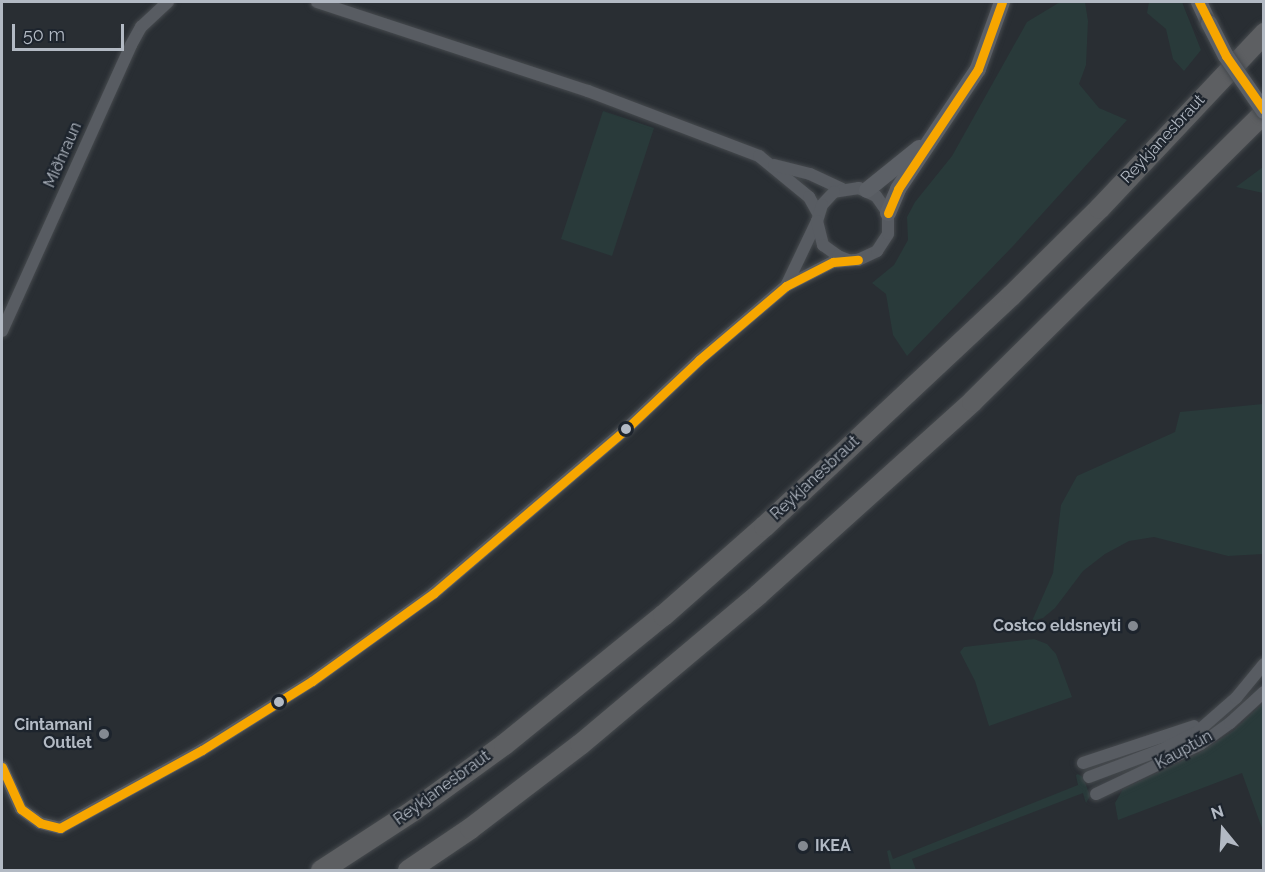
<!DOCTYPE html>
<html>
<head>
<meta charset="utf-8">
<style>
  body { margin:0 }
  #map { position:relative; width:1265px; height:872px; overflow:hidden; background:#292e33; font-family:Raleway,sans-serif }
  div>[style] { position:absolute }
  .green>* { inset:0; background:#293a3a }
  .roads { filter:drop-shadow(0 0 2px #464a4e) drop-shadow(0 0 2px #464a4e) }
  .street>* { height:12px; margin:-6px; padding:0 6px; transform-origin:6px; border-radius:6px; background:#585c62 }
  .secondary>* { height:16px; margin:-8px; padding:0 8px; transform-origin:8px; border-radius:8px; background:#5c6066 }
  .highway>* { height:21px; margin:-10.5px; padding:0 10.5px; transform-origin:10.5px; border-radius:10.5px; background:#5d5f62 }
  .bridges { filter:drop-shadow(0 0 2px #464a4e) drop-shadow(0 0 2px #464a4e) }
  .secondary-bridge>* { height:16px; margin:-8px; padding:0 8px; transform-origin:8px; border-radius:8px; background:#5c6066 }
  .bus-1>* { height:9px; margin:-4.5px; padding:0 4.5px; transform-origin:4.5px; border-radius:4.5px; background:#f7a600 }
  .dots>* { width:16px; height:16px; translate:-50% -50%; box-sizing:border-box; border:3px solid #1d242d; border-radius:50% }
  span { translate:-50% -50%; white-space:nowrap; text-align:center; line-height:1.15; -webkit-text-stroke:4.5px #1d242d; paint-order:stroke }
  .street-label { font-size:16px; color:#b3bac4 }
  .poi-label { font-size:16px; color:#b3bac4; font-weight:700 }
  .right { translate:-100% -50%; text-align:right }
  .left { translate:0 -50%; text-align:left }
  .frame { position:absolute; inset:0; border:3px solid #b3bac4; pointer-events:none }
  .north { position:absolute; left:1193px; top:800px; width:60px; height:60px; -webkit-text-stroke:4px #1d242d; paint-order:stroke; rotate:342deg; font-size:16px; font-weight:700; line-height:24px; text-align:center; color:#b3bac4 }
  .north::after { content:''; display:block; margin:auto; width:21px; height:27px; background:#b3bac4; clip-path:polygon(50% 0,100% 100%,50% 72%,0 100%) }
  .scale { position:absolute; left:12px; top:24px; width:112px; height:27px; box-sizing:border-box; border:3px solid #b3bac4; border-top:0; padding-left:8px; font-size:18px; line-height:21px; white-space:nowrap; color:#b3bac4; -webkit-text-stroke:4px #1d242d; paint-order:stroke }
</style>
</head>
<body>
<div id="map">
  <div class="green">
    <div style="clip-path:polygon(1060px 2px,1085px 2px,1088px 21px,1086px 65px,1079px 84px,1099px 108px,1127px 120px,1014px 245px,907px 356px,893px 335px,886px 294px,872px 283px,894px 265px,908px 240px,907px 217px,915px 202px,952px 156px,1027px 22px)"></div>
    <div style="clip-path:polygon(1149px 2px,1182px 2px,1201px 50px,1184px 71px,1173px 59px,1166px 29px,1147px 13px)"></div>
    <div style="clip-path:polygon(603px 111px,654px 128px,612px 256px,561px 239px)"></div>
    <div style="clip-path:polygon(1263px 167px,1263px 193px,1236px 187px)"></div>
    <div style="clip-path:polygon(1263px 404px,1263px 554px,1228px 556px,1154px 537px,1129px 541px,1105px 554px,1083px 571px,1055px 608px,1043px 618px,1032px 621px,1053px 573px,1061px 505px,1077px 476px,1175px 432px,1180px 412px)"></div>
    <div style="clip-path:polygon(1034px 639px,1047px 644px,1056px 654px,1072px 697px,989px 726px,975px 681px,960px 652px,964px 647px)"></div>
    <div style="clip-path:polygon(1263px 703px,1263px 831px,1242px 773px,1118px 820px,1115px 803px,1123px 789px,1199px 753px,1233px 731px)"></div>
    <div style="clip-path:polygon(1078px 774px,1083px 777px,1090px 796px,1086px 803px,1083px 793px,912px 859px,916px 870px,891px 870px,887px 851px,890px 850px,893px 859px,1078px 785px,1076px 775px)"></div>
  </div>
  <div class="roads">
    <div class="street">
      <div style="left:317px;top:2px;width:285px;rotate:18.2deg"></div>
      <div style="left:588px;top:91px;width:183px;rotate:20.8deg"></div>
      <div style="left:759px;top:156px;width:65px;rotate:39.4deg"></div>
      <div style="left:809px;top:197px;width:18px;rotate:61deg"></div>
      <div style="left:774px;top:165px;width:37px;rotate:14deg"></div>
      <div style="left:810px;top:174px;width:35px;rotate:25deg"></div>
      <div style="left:786px;top:286px;width:72px;rotate:-64.5deg"></div>
      <div style="left:2px;top:331px;width:314px;rotate:-65.7deg"></div>
      <div style="left:131px;top:45px;width:21px;rotate:-61deg"></div>
      <div style="left:141px;top:27px;width:37px;rotate:-43deg"></div>
      <div style="left:1083px;top:763px;width:117px;rotate:-18.4deg"></div>
      <div style="left:2px;top:767px;width:46px;rotate:65.7deg"></div>
      <div style="left:21px;top:809px;width:24px;rotate:36deg"></div>
      <div style="left:40px;top:823px;width:21px;rotate:14deg"></div>
      <div style="left:60px;top:828px;width:162px;rotate:-28.8deg"></div>
      <div style="left:202px;top:750px;width:130px;rotate:-32.1deg"></div>
      <div style="left:312px;top:681px;width:150px;rotate:-35.8deg"></div>
      <div style="left:434px;top:593px;width:251px;rotate:-40.5deg"></div>
      <div style="left:625px;top:430px;width:102px;rotate:-43.4deg"></div>
      <div style="left:699px;top:360px;width:114px;rotate:-40.4deg"></div>
      <div style="left:786px;top:286px;width:53px;rotate:-27.1deg"></div>
      <div style="left:833px;top:262px;width:25px;rotate:-5deg"></div>
      <div style="left:858px;top:260px;width:21px;rotate:-25deg"></div>
      <div style="left:877px;top:251px;width:20px;rotate:-57deg"></div>
      <div style="left:888px;top:234px;width:21px;rotate:-90deg"></div>
      <div style="left:888px;top:213px;width:21px;rotate:-125deg"></div>
      <div style="left:876px;top:196px;width:19px;rotate:-155deg"></div>
      <div style="left:859px;top:188px;width:25px;rotate:171deg"></div>
      <div style="left:834px;top:192px;width:18px;rotate:133deg"></div>
      <div style="left:822px;top:205px;width:17px;rotate:107deg"></div>
      <div style="left:817px;top:221px;width:25px;rotate:76deg"></div>
      <div style="left:823px;top:245px;width:19px;rotate:36deg"></div>
      <div style="left:838px;top:256px;width:11px;rotate:22deg"></div>
      <div style="left:1089px;top:777px;width:77px;rotate:-20.6deg"></div>
      <div style="left:1161px;top:750px;width:40px;rotate:-26.6deg"></div>
      <div style="left:1197px;top:732px;width:52px;rotate:-41.1deg"></div>
      <div style="left:1236px;top:698px;width:44px;rotate:-50.5deg"></div>
      <div style="left:1096px;top:794px;width:116px;rotate:-25.5deg"></div>
      <div style="left:1201px;top:744px;width:36px;rotate:-36deg"></div>
      <div style="left:1230px;top:723px;width:46px;rotate:-42.4deg"></div>
    </div>
    <div class="secondary">
      <div style="left:1199px;top:2px;width:23px;rotate:65deg"></div>
      <div style="left:867px;top:190px;width:67px;rotate:-38.9deg"></div>
      <div style="left:888px;top:213px;width:26px;rotate:-67deg"></div>
      <div style="left:898px;top:189px;width:144px;rotate:-56.3deg"></div>
      <div style="left:978px;top:69px;width:71px;rotate:-70.3deg"></div>
    </div>
    <div class="highway">
      <div style="left:321px;top:870px;width:110px;rotate:-33.1deg"></div>
      <div style="left:413px;top:810px;width:112px;rotate:-36deg"></div>
      <div style="left:504px;top:744px;width:205px;rotate:-39.1deg"></div>
      <div style="left:663px;top:615px;width:135px;rotate:-41.4deg"></div>
      <div style="left:764px;top:526px;width:338px;rotate:-43.1deg"></div>
      <div style="left:1011px;top:295px;width:124px;rotate:-44.7deg"></div>
      <div style="left:1099px;top:208px;width:241px;rotate:-46.7deg"></div>
      <div style="left:408px;top:870px;width:75px;rotate:-34.1deg"></div>
      <div style="left:470px;top:828px;width:138px;rotate:-37.4deg"></div>
      <div style="left:580px;top:744px;width:233px;rotate:-40.1deg"></div>
      <div style="left:758px;top:594px;width:288px;rotate:-42deg"></div>
      <div style="left:972px;top:401px;width:411px;rotate:-44.7deg"></div>
    </div>
  </div>
  <div class="bridges">
    <div class="secondary-bridge">
      <div style="left:1209px;top:23px;width:37px;rotate:63deg"></div>
      <div style="left:1226px;top:56px;width:67px;rotate:55.4deg"></div>
    </div>
  </div>
  <div class="bus-1">
    <div style="left:1199px;top:2px;width:60px;rotate:63.4deg"></div>
    <div style="left:1226px;top:56px;width:66px;rotate:54.9deg"></div>
    <div style="left:888px;top:213px;width:26px;rotate:-67deg"></div>
    <div style="left:898px;top:189px;width:144px;rotate:-56.3deg"></div>
    <div style="left:978px;top:69px;width:71px;rotate:-70.3deg"></div>
    <div style="left:2px;top:767px;width:46px;rotate:65.7deg"></div>
    <div style="left:21px;top:809px;width:24px;rotate:36deg"></div>
    <div style="left:40px;top:823px;width:21px;rotate:14deg"></div>
    <div style="left:60px;top:828px;width:162px;rotate:-28.8deg"></div>
    <div style="left:202px;top:750px;width:130px;rotate:-32.1deg"></div>
    <div style="left:312px;top:681px;width:150px;rotate:-35.8deg"></div>
    <div style="left:434px;top:593px;width:251px;rotate:-40.5deg"></div>
    <div style="left:625px;top:430px;width:102px;rotate:-43.4deg"></div>
    <div style="left:699px;top:360px;width:114px;rotate:-40.4deg"></div>
    <div style="left:786px;top:286px;width:53px;rotate:-27.1deg"></div>
    <div style="left:833px;top:262px;width:25px;rotate:-5deg"></div>
  </div>
  <div class="dots">
    <div style="left:626px;top:429px;background:#b3bac4"></div>
    <div style="left:1133px;top:626px;background:#838991"></div>
    <div style="left:279px;top:702px;background:#b3bac4"></div>
    <div style="left:104px;top:734px;background:#838991"></div>
    <div style="left:803px;top:846px;background:#838991"></div>
  </div>
  <div class="street-label">
    <span style="left:1163px;top:139px;rotate:-47deg">Reykjanesbraut</span>
    <span style="left:63px;top:155px;rotate:-66deg">Miðhraun</span>
    <span style="left:815px;top:478px;rotate:-43deg">Reykjanesbraut</span>
    <span style="left:1184px;top:750px;rotate:-29deg">Kauptún</span>
    <span style="left:442px;top:788px;rotate:-36deg">Reykjanesbraut</span>
  </div>
  <div class="poi-label">
    <span class="right" style="left:1121px;top:626px">Costco eldsneyti</span>
    <span class="right" style="left:92px;top:734px">Cintamani<br>Outlet</span>
    <span class="left" style="left:815px;top:846px">IKEA</span>
  </div>
  <div class="frame"></div>
  <div class="north">N</div>
  <div class="scale">50 m</div>
</div>
</body>
</html>
